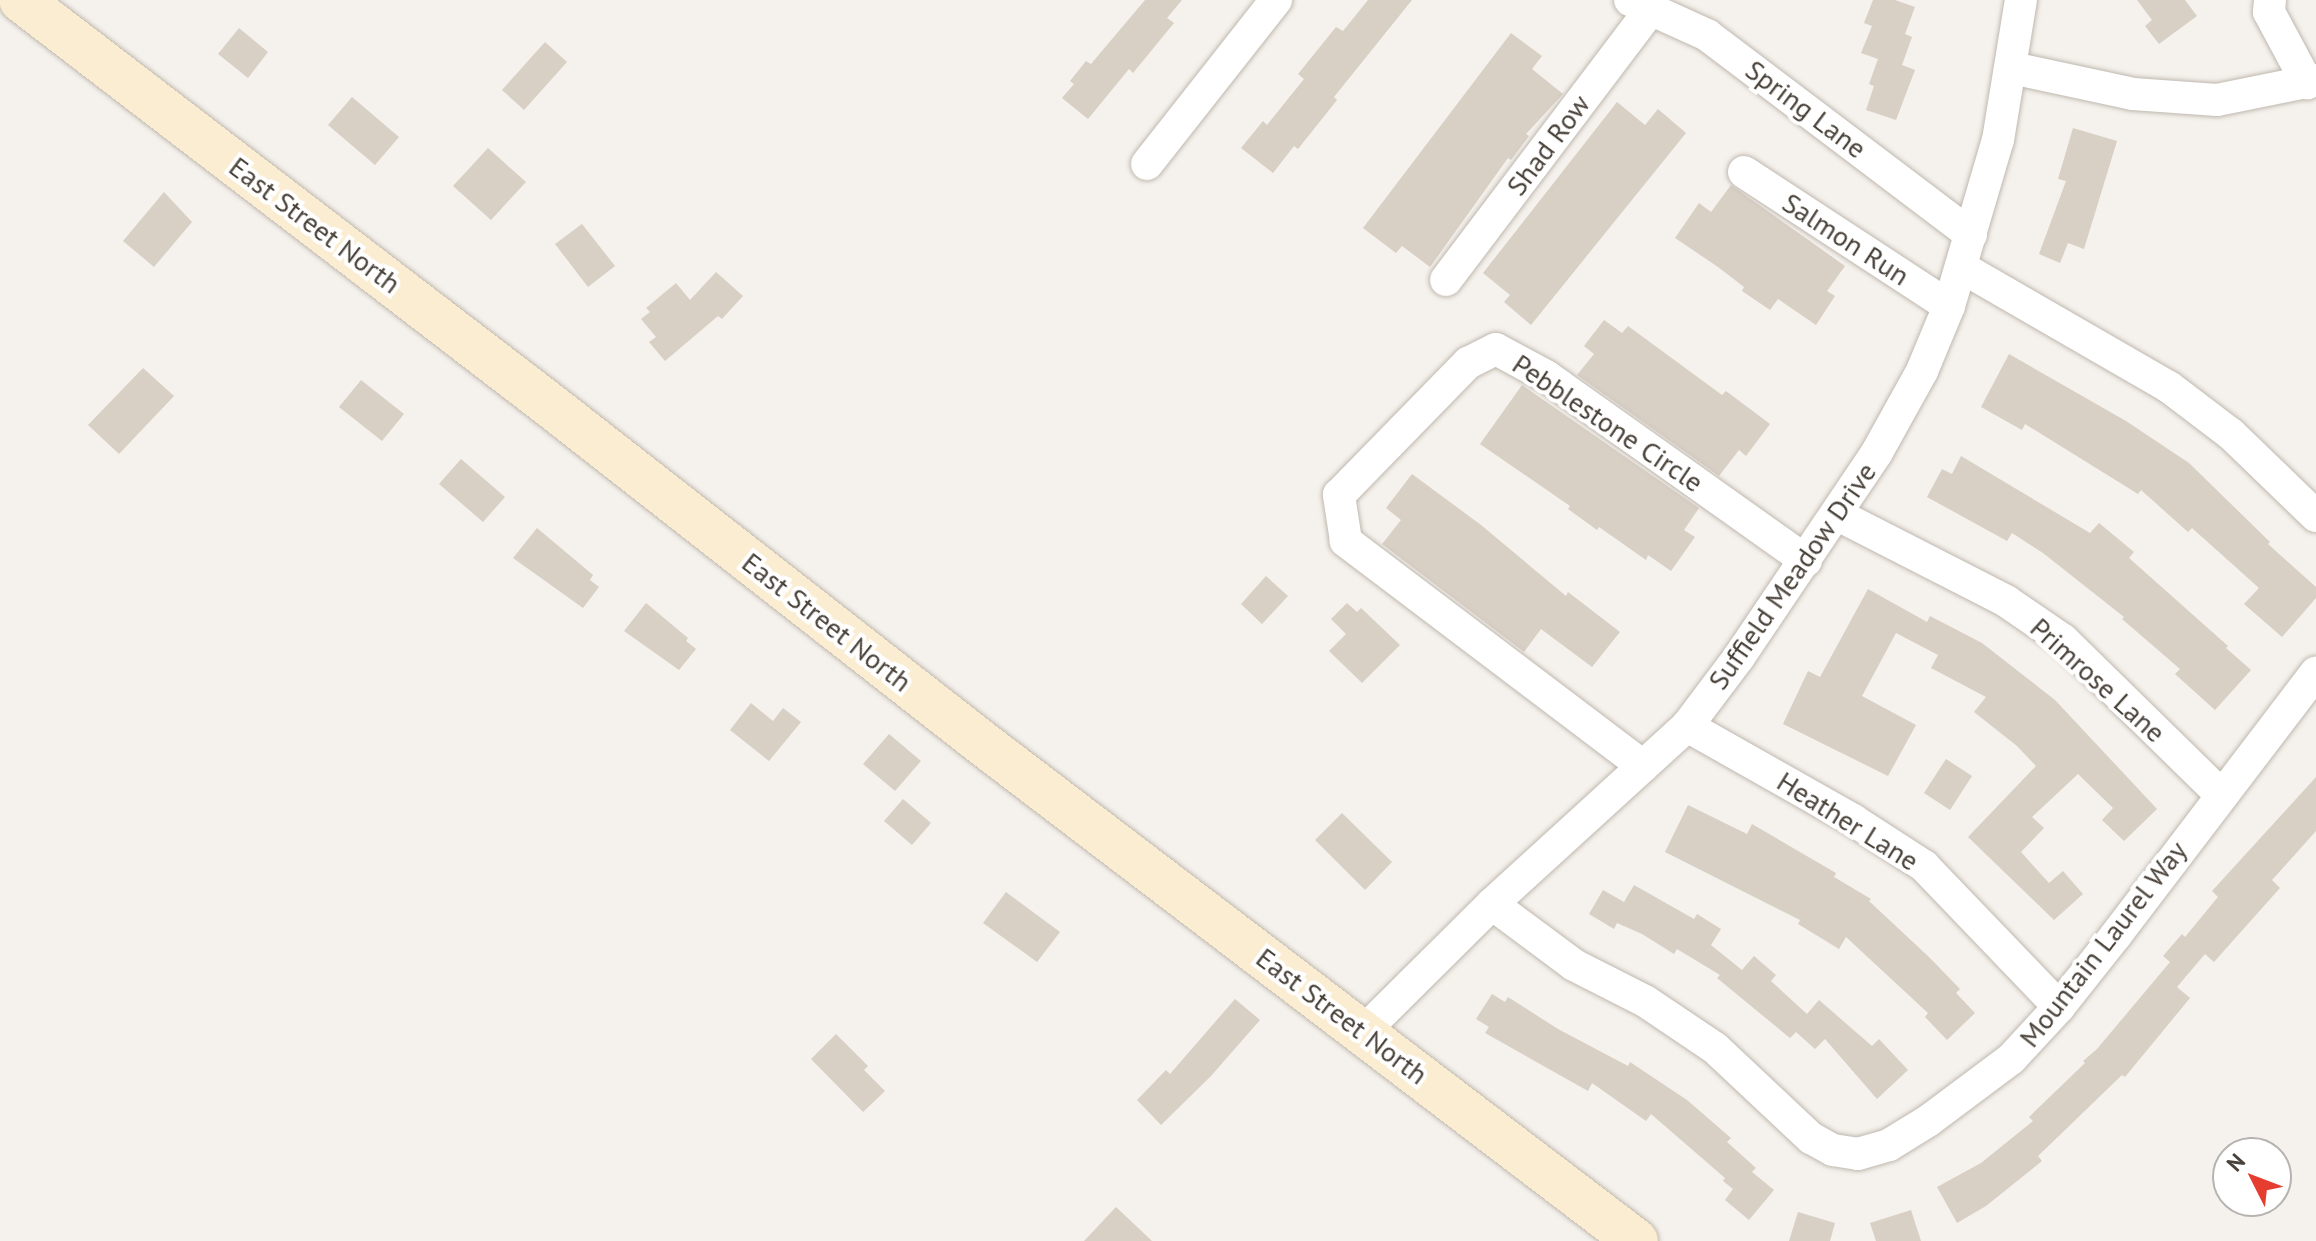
<!DOCTYPE html>
<html>
<head>
<meta charset="utf-8">
<style>
  body { margin:0 }
  #map { position:relative; width:2316px; height:1241px; overflow:hidden; background:#f5f1ec; font-family:"PT Sans",sans-serif }
  div>[style] { position:absolute }
  .building>* { inset:0; background:#d8cfc5 }
  .roads { filter:drop-shadow(0 0 2px #bfb8af) drop-shadow(0 0 2px #bfb8af) }
  .street>* { height:32px; margin:-16px; padding:0 16px; transform-origin:16px; border-radius:16px; background:#fff }
  .secondary>* { height:44px; margin:-22px; padding:0 22px; transform-origin:22px; border-radius:22px; background:#faedd1 }
  span { translate:-50% -50%; white-space:nowrap; text-align:center; line-height:1.15; -webkit-text-stroke:8px #fff; paint-order:stroke }
  .street-label { font-size:28px; color:#49423a }
  .north { position:absolute; left:2212px; top:1137px; width:80px; height:80px; box-sizing:border-box; background:#fff; border:2px solid #b6b3b0; border-radius:50%; rotate:312deg; font-size:22px; font-weight:700; line-height:32px; text-align:center; color:#49423a }
  .north::after { content:''; display:block; margin:auto; width:28px; height:36px; background:#e63d31; clip-path:polygon(50% 0,100% 100%,50% 72%,0 100%) }
</style>
</head>
<body>
<div id="map">
  <div class="building">
    <div style="clip-path:polygon(1145px 0,1182px 0,1167px 18px,1174px 23px,1133px 73px,1129px 69px,1088px 119px,1062px 98px,1074px 84px,1070px 81px,1086px 61px,1091px 64px)"></div>
    <div style="clip-path:polygon(1368px 0,1412px 0,1334px 97px,1337px 100px,1298px 149px,1294px 146px,1273px 173px,1241px 148px,1263px 121px,1267px 125px,1304px 79px,1298px 74px,1336px 27px,1343px 31px)"></div>
    <div style="clip-path:polygon(1873px 0,1895px 0,1915px 7px,1905px 34px,1912px 37px,1902px 65px,1915px 70px,1896px 120px,1866px 110px,1874px 86px,1869px 84px,1878px 59px,1861px 53px,1872px 26px,1864px 23px)"></div>
    <div style="clip-path:polygon(2137px 0,2185px 0,2197px 16px,2159px 44px,2145px 26px,2152px 20px)"></div>
    <div style="clip-path:polygon(239px 28px,268px 52px,248px 78px,218px 54px)"></div>
    <div style="clip-path:polygon(1511px 33px,1542px 56px,1532px 69px,1563px 94px,1526px 134px,1529px 136px,1511px 160px,1508px 158px,1430px 267px,1402px 246px,1396px 253px,1363px 228px)"></div>
    <div style="clip-path:polygon(545px 42px,567px 62px,524px 110px,502px 90px)"></div>
    <div style="clip-path:polygon(352px 97px,399px 137px,375px 165px,328px 125px)"></div>
    <div style="clip-path:polygon(1617px 102px,1645px 125px,1658px 109px,1686px 133px,1531px 325px,1504px 302px,1510px 295px,1483px 273px)"></div>
    <div style="clip-path:polygon(2073px 128px,2117px 141px,2084px 249px,2068px 243px,2060px 263px,2039px 254px,2066px 181px,2058px 179px)"></div>
    <div style="clip-path:polygon(488px 148px,526px 182px,491px 220px,453px 186px)"></div>
    <div style="clip-path:polygon(1731px 185px,1845px 266px,1827px 291px,1835px 296px,1816px 325px,1778px 299px,1770px 310px,1742px 291px,1744px 287px,1718px 267px,1675px 238px,1699px 203px,1711px 212px)"></div>
    <div style="clip-path:polygon(164px 192px,192px 222px,154px 267px,123px 241px)"></div>
    <div style="clip-path:polygon(582px 224px,615px 266px,588px 287px,555px 244px)"></div>
    <div style="clip-path:polygon(716px 272px,743px 296px,722px 319px,718px 316px,665px 361px,649px 342px,656px 337px,641px 319px,650px 312px,646px 308px,676px 283px,690px 300px)"></div>
    <div style="clip-path:polygon(1604px 320px,1622px 333px,1628px 326px,1722px 395px,1726px 391px,1770px 424px,1746px 456px,1739px 450px,1719px 476px,1577px 375px,1594px 354px,1584px 346px)"></div>
    <div style="clip-path:polygon(2009px 354px,2126px 421px,2189px 463px,2270px 542px,2268px 544px,2316px 587px,2316px 598px,2282px 637px,2244px 604px,2259px 588px,2192px 528px,2188px 532px,2141px 490px,2138px 494px,2025px 424px,2022px 430px,1981px 407px)"></div>
    <div style="clip-path:polygon(143px 368px,174px 396px,119px 454px,88px 425px)"></div>
    <div style="clip-path:polygon(361px 380px,404px 414px,382px 441px,339px 407px)"></div>
    <div style="clip-path:polygon(1522px 385px,1699px 508px,1684px 530px,1695px 537px,1671px 571px,1648px 555px,1646px 560px,1599px 527px,1597px 530px,1568px 509px,1570px 506px,1480px 444px)"></div>
    <div style="clip-path:polygon(1961px 456px,2090px 533px,2099px 523px,2134px 552px,2129px 558px,2228px 646px,2226px 648px,2251px 670px,2215px 710px,2175px 674px,2180px 669px,2122px 619px,2124px 617px,2043px 553px,2012px 533px,2007px 541px,1927px 497px,1942px 469px,1952px 474px)"></div>
    <div style="clip-path:polygon(461px 459px,505px 497px,483px 522px,439px 484px)"></div>
    <div style="clip-path:polygon(1412px 474px,1481px 525px,1566px 596px,1568px 592px,1620px 632px,1592px 667px,1541px 629px,1524px 652px,1382px 544px,1401px 520px,1386px 508px)"></div>
    <div style="clip-path:polygon(537px 528px,593px 575px,590px 580px,599px 587px,583px 608px,513px 558px)"></div>
    <div style="clip-path:polygon(1266px 576px,1288px 596px,1262px 624px,1241px 604px)"></div>
    <div style="clip-path:polygon(1868px 589px,1927px 622px,1930px 616px,1982px 643px,2055px 700px,2157px 809px,2124px 841px,2102px 820px,2113px 808px,2078px 774px,2032px 817px,2044px 828px,2021px 852px,2049px 883px,2063px 871px,2083px 894px,2054px 920px,1968px 837px,2036px 766px,2017px 746px,1974px 712px,1986px 697px,1931px 668px,1938px 655px,1896px 633px,1862px 696px,1916px 725px,1888px 776px,1783px 724px,1808px 671px,1820px 677px)"></div>
    <div style="clip-path:polygon(646px 603px,688px 638px,686px 641px,696px 649px,679px 670px,624px 631px)"></div>
    <div style="clip-path:polygon(1347px 603px,1357px 612px,1361px 608px,1400px 645px,1362px 683px,1329px 651px,1346px 634px,1331px 619px)"></div>
    <div style="clip-path:polygon(751px 703px,773px 721px,783px 708px,801px 722px,769px 761px,730px 730px)"></div>
    <div style="clip-path:polygon(889px 734px,921px 761px,895px 791px,863px 764px)"></div>
    <div style="clip-path:polygon(1946px 759px,1972px 776px,1950px 810px,1924px 793px)"></div>
    <div style="clip-path:polygon(2316px 777px,2316px 831px,2272px 880px,2280px 888px,2214px 962px,2205px 954px,2177px 987px,2190px 998px,2125px 1077px,2122px 1075px,2038px 1156px,2042px 1161px,1986px 1206px,1957px 1223px,1937px 1187px,1981px 1163px,2033px 1121px,2029px 1117px,2085px 1063px,2083px 1061px,2097px 1049px,2170px 962px,2163px 956px,2182px 934px,2185px 937px,2218px 897px,2212px 891px)"></div>
    <div style="clip-path:polygon(903px 799px,931px 823px,912px 845px,884px 821px)"></div>
    <div style="clip-path:polygon(1688px 805px,1747px 834px,1752px 824px,1836px 873px,1834px 877px,1871px 899px,1869px 901px,1930px 958px,1960px 989px,1956px 993px,1975px 1013px,1947px 1040px,1925px 1017px,1928px 1013px,1846px 937px,1839px 949px,1798px 924px,1800px 920px,1665px 852px)"></div>
    <div style="clip-path:polygon(1342px 813px,1392px 862px,1365px 890px,1315px 840px)"></div>
    <div style="clip-path:polygon(1634px 885px,1694px 919px,1697px 914px,1721px 929px,1711px 945px,1742px 970px,1754px 956px,1776px 975px,1771px 981px,1807px 1014px,1819px 1000px,1872px 1046px,1879px 1039px,1908px 1070px,1877px 1099px,1825px 1039px,1815px 1049px,1796px 1032px,1790px 1038px,1717px 978px,1720px 975px,1677px 949px,1674px 954px,1642px 934px,1617px 923px,1614px 929px,1589px 914px,1603px 890px,1624px 902px)"></div>
    <div style="clip-path:polygon(1006px 892px,1060px 932px,1037px 962px,983px 923px)"></div>
    <div style="clip-path:polygon(1492px 994px,1505px 1002px,1508px 997px,1558px 1029px,1628px 1066px,1630px 1062px,1687px 1100px,1731px 1138px,1727px 1142px,1756px 1168px,1752px 1172px,1774px 1190px,1749px 1220px,1725px 1200px,1733px 1189px,1723px 1181px,1725px 1178px,1651px 1114px,1646px 1121px,1592px 1083px,1588px 1091px,1485px 1033px,1489px 1027px,1476px 1019px)"></div>
    <div style="clip-path:polygon(1235px 999px,1260px 1020px,1211px 1076px,1161px 1125px,1137px 1100px,1166px 1070px,1170px 1074px)"></div>
    <div style="clip-path:polygon(836px 1034px,868px 1066px,864px 1070px,885px 1091px,863px 1112px,811px 1059px)"></div>
    <div style="clip-path:polygon(1116px 1207px,1152px 1241px,1084px 1241px)"></div>
    <div style="clip-path:polygon(1911px 1210px,1921px 1241px,1876px 1241px,1870px 1223px)"></div>
    <div style="clip-path:polygon(1798px 1212px,1835px 1223px,1830px 1241px,1789px 1241px)"></div>
  </div>
  <div class="roads">
    <div class="street">
      <div style="left:1630px;top:0;width:85px;rotate:24.4deg"></div>
      <div style="left:1707px;top:35px;width:331px;rotate:37.1deg"></div>
      <div style="left:2270px;top:0;width:12px;rotate:95deg"></div>
      <div style="left:2269px;top:12px;width:81px;rotate:61.8deg"></div>
      <div style="left:2012px;top:68px;width:124px;rotate:12.1deg"></div>
      <div style="left:2133px;top:94px;width:84px;rotate:4.1deg"></div>
      <div style="left:2217px;top:100px;width:101px;rotate:-11.4deg"></div>
      <div style="left:1147px;top:164px;width:209px;rotate:-51.8deg"></div>
      <div style="left:1744px;top:172px;width:245px;rotate:33.2deg"></div>
      <div style="left:1961px;top:267px;width:240px;rotate:30deg"></div>
      <div style="left:2169px;top:387px;width:78px;rotate:37.2deg"></div>
      <div style="left:2231px;top:434px;width:118px;rotate:44deg"></div>
      <div style="left:1446px;top:280px;width:338px;rotate:-52.9deg"></div>
      <div style="left:1838px;top:515px;width:189px;rotate:27.1deg"></div>
      <div style="left:2006px;top:601px;width:69px;rotate:34.4deg"></div>
      <div style="left:2063px;top:640px;width:220px;rotate:44.4deg"></div>
      <div style="left:1687px;top:726px;width:191px;rotate:29.5deg"></div>
      <div style="left:1853px;top:820px;width:85px;rotate:32.9deg"></div>
      <div style="left:1924px;top:866px;width:195px;rotate:46.2deg"></div>
      <div style="left:1643px;top:766px;width:373px;rotate:-142.9deg"></div>
      <div style="left:1346px;top:541px;width:47px;rotate:-98.7deg"></div>
      <div style="left:1339px;top:495px;width:185px;rotate:-45.7deg"></div>
      <div style="left:1468px;top:363px;width:31px;rotate:-27deg"></div>
      <div style="left:1496px;top:349px;width:57px;rotate:28.4deg"></div>
      <div style="left:1546px;top:376px;width:319px;rotate:35.4deg"></div>
      <div style="left:1492px;top:904px;width:102px;rotate:36.6deg"></div>
      <div style="left:1574px;top:965px;width:80px;rotate:26.9deg"></div>
      <div style="left:1645px;top:1001px;width:84px;rotate:33.9deg"></div>
      <div style="left:1715px;top:1048px;width:132px;rotate:43.2deg"></div>
      <div style="left:1811px;top:1138px;width:25px;rotate:29deg"></div>
      <div style="left:1833px;top:1150px;width:25px;rotate:9deg"></div>
      <div style="left:1858px;top:1154px;width:32px;rotate:-16deg"></div>
      <div style="left:1889px;top:1145px;width:46px;rotate:-31.6deg"></div>
      <div style="left:1928px;top:1121px;width:104px;rotate:-36.8deg"></div>
      <div style="left:2011px;top:1059px;width:71px;rotate:-47.3deg"></div>
      <div style="left:2059px;top:1007px;width:92px;rotate:-51.6deg"></div>
      <div style="left:2116px;top:935px;width:330px;rotate:-52.7deg"></div>
      <div style="left:1363px;top:1032px;width:182px;rotate:-44.8deg"></div>
      <div style="left:1492px;top:904px;width:264px;rotate:-42.4deg"></div>
      <div style="left:1687px;top:726px;width:86px;rotate:-53deg"></div>
      <div style="left:1739px;top:657px;width:245px;rotate:-56deg"></div>
      <div style="left:1876px;top:454px;width:95px;rotate:-61deg"></div>
      <div style="left:1922px;top:371px;width:70px;rotate:-67.4deg"></div>
      <div style="left:1949px;top:306px;width:173px;rotate:-73.6deg"></div>
      <div style="left:1998px;top:140px;width:142px;rotate:-80.7deg"></div>
    </div>
    <div class="secondary">
      <div style="left:21px;top:0;width:668px;rotate:37.45deg"></div>
      <div style="left:551px;top:406px;width:547px;rotate:38.02deg"></div>
      <div style="left:982px;top:743px;width:822px;rotate:37.29deg"></div>
    </div>
  </div>
  <div class="street-label">
    <span style="left:1806px;top:109px;rotate:37deg">Spring Lane</span>
    <span style="left:1548px;top:145px;rotate:-53deg">Shad Row</span>
    <span style="left:315px;top:225px;rotate:37deg">East Street North</span>
    <span style="left:1846px;top:239px;rotate:33deg">Salmon Run</span>
    <span style="left:1608px;top:423px;rotate:34deg">Pebblestone Circle</span>
    <span style="left:1792px;top:576px;rotate:-55deg">Suffield Meadow Drive</span>
    <span style="left:827px;top:622px;rotate:38deg">East Street North</span>
    <span style="left:2098px;top:680px;rotate:42deg">Primrose Lane</span>
    <span style="left:1848px;top:821px;rotate:32deg">Heather Lane</span>
    <span style="left:2103px;top:944px;rotate:-52deg">Mountain Laurel Way</span>
    <span style="left:1342px;top:1016px;rotate:37deg">East Street North</span>
  </div>
  <div class="north">N</div>
</div>
</body>
</html>
